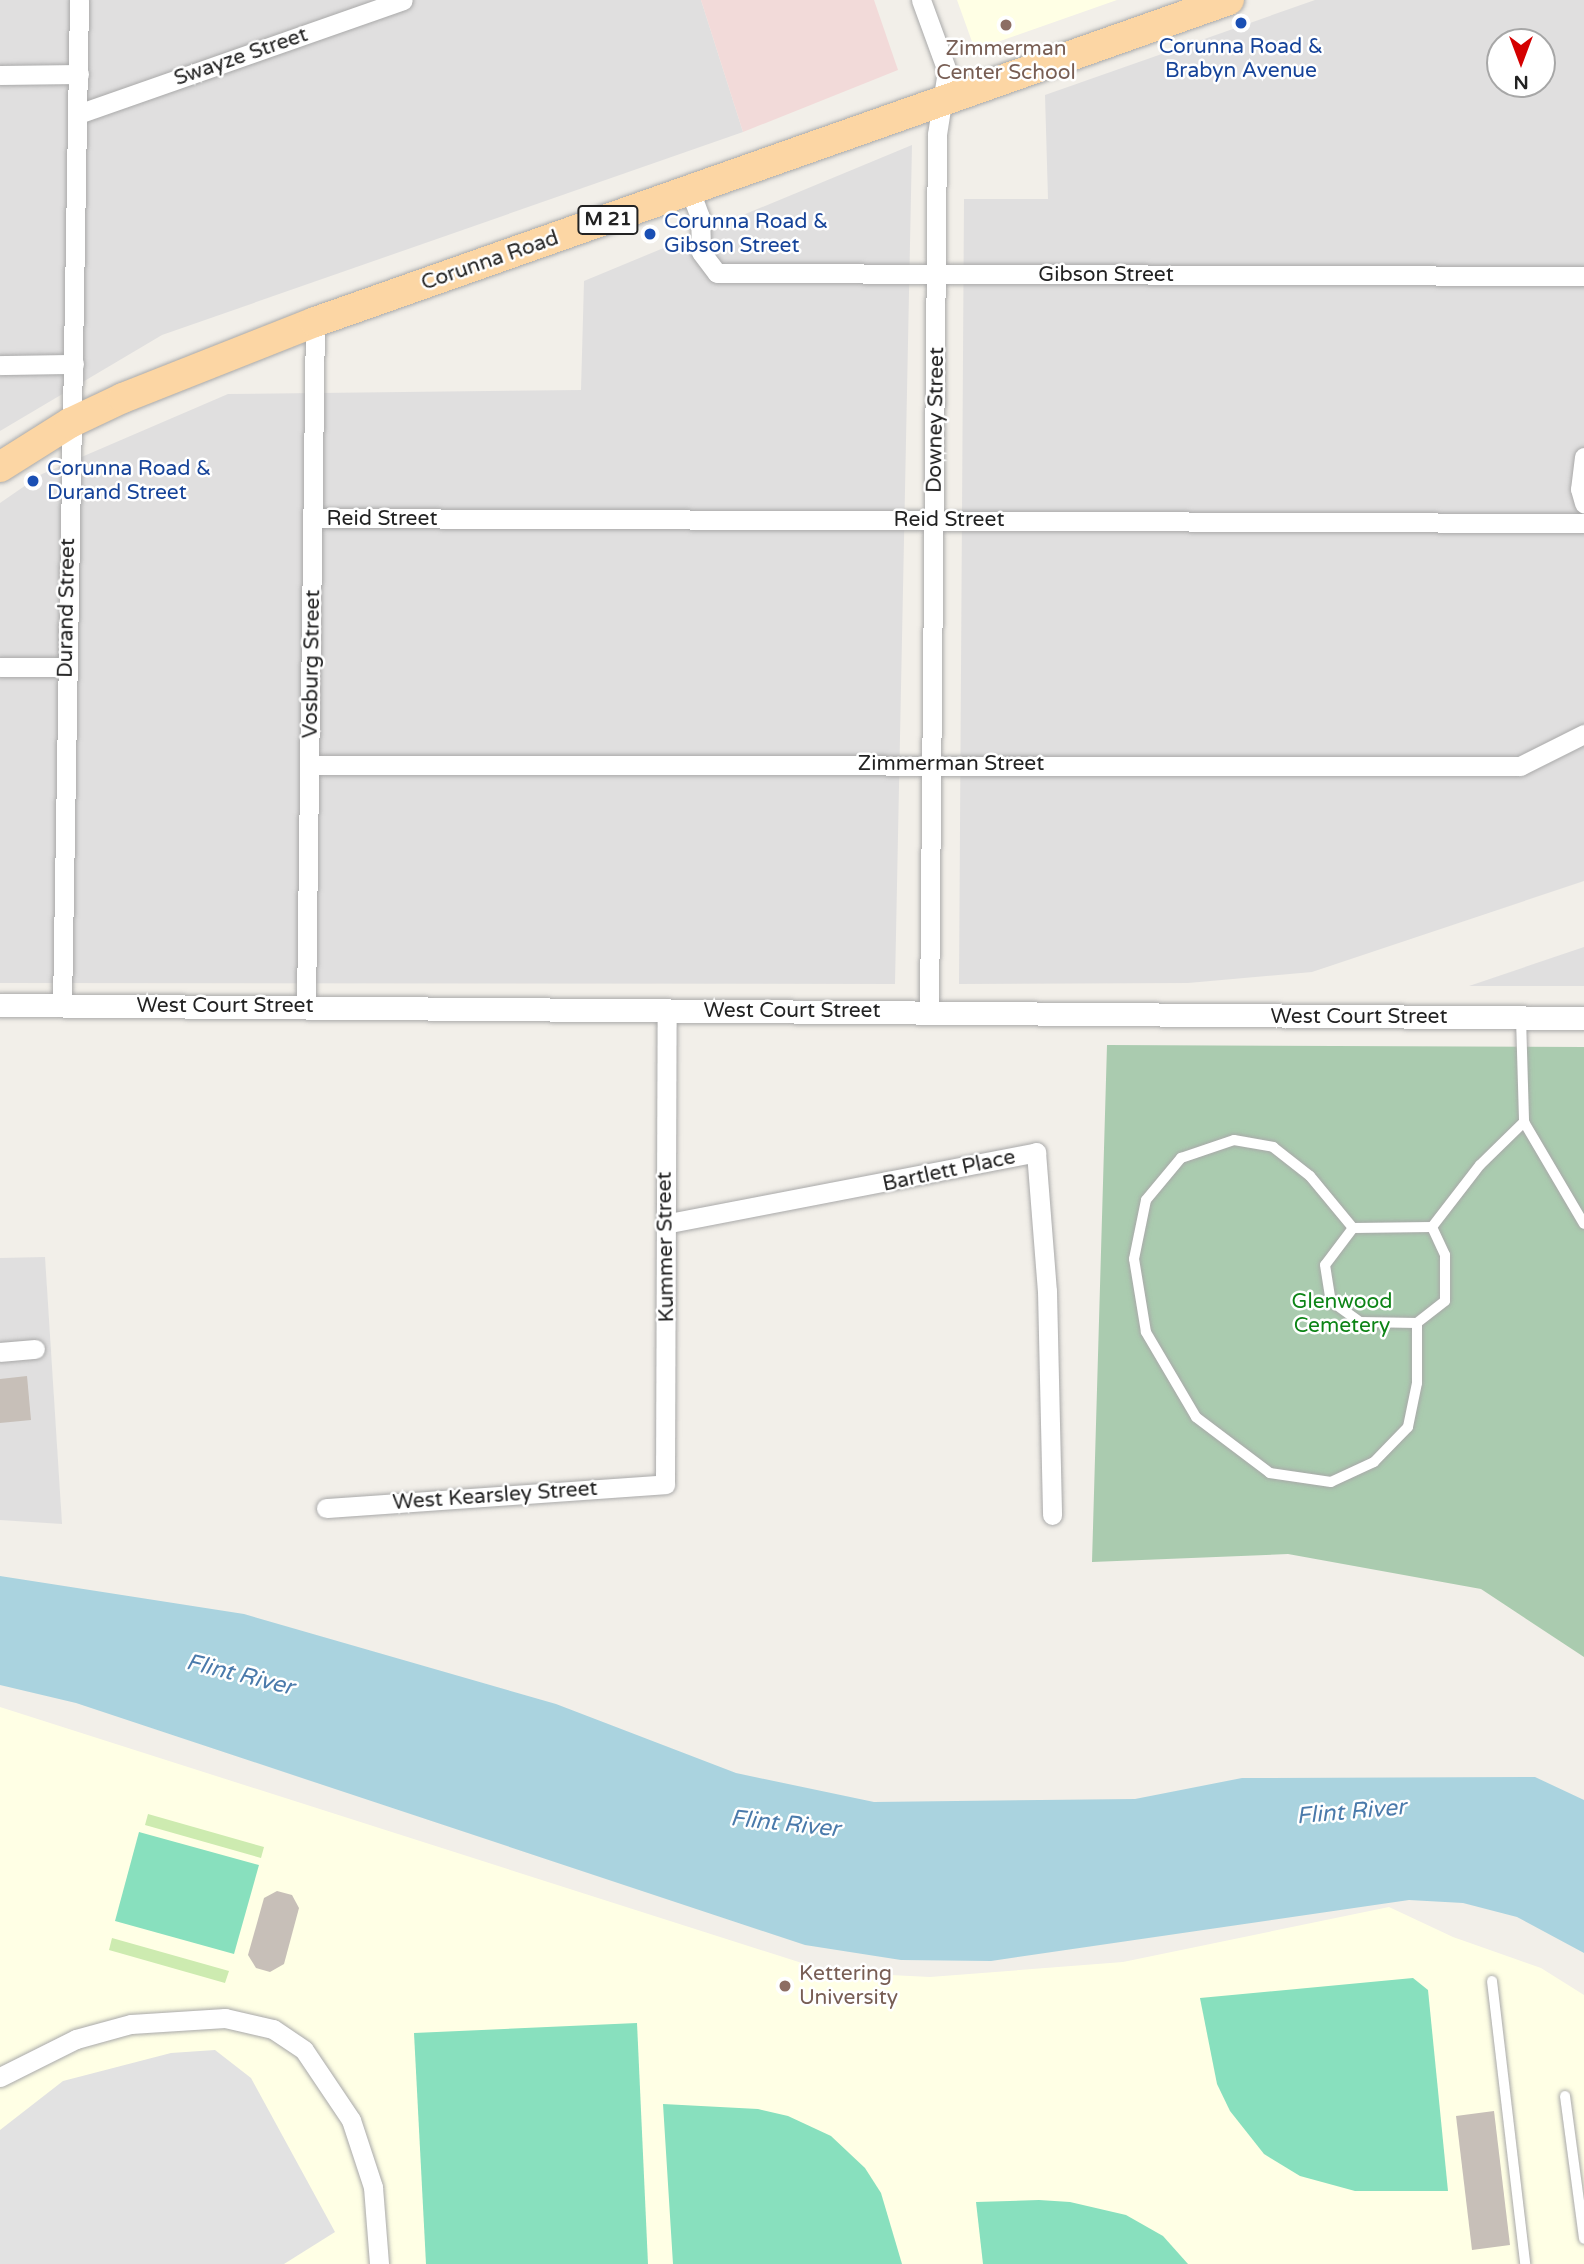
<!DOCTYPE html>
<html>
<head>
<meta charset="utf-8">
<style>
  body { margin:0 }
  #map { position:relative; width:1584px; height:2264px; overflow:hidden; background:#f2efe9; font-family:"Varela Round",sans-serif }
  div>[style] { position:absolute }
  .residential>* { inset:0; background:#e0dfdf }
  .commercial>* { inset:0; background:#f2dad9 }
  .education>* { inset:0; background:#ffffe5 }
  .grass>* { inset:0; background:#cdebb0 }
  .cemetery>* { inset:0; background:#aacbaf }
  .pitch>* { inset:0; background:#88e0be }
  .parking>* { inset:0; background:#e2e2e2 }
  .water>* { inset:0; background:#aad3df }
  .building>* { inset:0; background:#c7bfb8 }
  .roads { filter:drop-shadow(0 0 2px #a9a9a9) drop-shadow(0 0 2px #a9a9a9) }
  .service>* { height:10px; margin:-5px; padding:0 5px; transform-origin:5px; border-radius:5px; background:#fff }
  .minor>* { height:19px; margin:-9.5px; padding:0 9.5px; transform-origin:9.5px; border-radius:9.5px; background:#fff }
  .tertiary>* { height:23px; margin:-11.5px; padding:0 11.5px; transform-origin:11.5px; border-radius:11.5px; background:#fff }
  .primary>* { height:30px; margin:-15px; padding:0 15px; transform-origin:15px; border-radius:15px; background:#fcd6a4 }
  .dots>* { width:19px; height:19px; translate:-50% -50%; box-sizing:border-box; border:4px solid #fff; border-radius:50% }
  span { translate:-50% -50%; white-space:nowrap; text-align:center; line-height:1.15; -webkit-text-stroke:5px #fff; paint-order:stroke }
  .shield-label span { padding:2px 5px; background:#fff; border:2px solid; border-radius:5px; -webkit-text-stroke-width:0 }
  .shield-label { font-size:19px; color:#222; font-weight:700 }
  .transit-label { font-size:21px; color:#164399 }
  .left { translate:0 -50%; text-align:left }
  .education-label { font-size:21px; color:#785e54 }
  .street-label { font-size:21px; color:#222 }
  .park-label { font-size:21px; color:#0c8416 }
  .water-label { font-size:23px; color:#4a7aab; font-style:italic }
  .north { position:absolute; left:1486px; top:28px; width:70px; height:70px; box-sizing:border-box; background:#fff; border:2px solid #a7a7a7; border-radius:50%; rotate:180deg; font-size:19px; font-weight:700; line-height:28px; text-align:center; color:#222 }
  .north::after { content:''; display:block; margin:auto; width:24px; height:32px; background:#d40000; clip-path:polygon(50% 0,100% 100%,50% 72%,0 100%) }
</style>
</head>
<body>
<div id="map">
  <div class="residential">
    <div style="clip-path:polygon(0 0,701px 0,743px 132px,162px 335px,0 431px)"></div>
    <div style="clip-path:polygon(evenodd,1315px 0,1584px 0,1584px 881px,1312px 972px,1188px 983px,959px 984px,964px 199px,1048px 199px,1045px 95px,1315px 0,1500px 42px,1542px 42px,1542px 84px,1500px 84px,1500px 42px)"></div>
    <div style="clip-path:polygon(912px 145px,895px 984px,0 983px,0 503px,42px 474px,228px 394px,581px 390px,584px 281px)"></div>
    <div style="clip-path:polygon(1584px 947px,1584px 986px,1469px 986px)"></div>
    <div style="clip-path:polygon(45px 1257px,62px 1524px,0 1520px,0 1258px)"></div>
  </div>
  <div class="commercial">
    <div style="clip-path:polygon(701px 0,874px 0,898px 70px,743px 132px)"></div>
  </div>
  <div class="education">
    <div style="clip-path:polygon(957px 0,1117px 0,975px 50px)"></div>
    <div style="clip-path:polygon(0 1707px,830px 1972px,930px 1977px,1123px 1962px,1389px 1907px,1453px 1937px,1541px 1968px,1584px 1995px,1584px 2264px,0 2264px)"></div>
  </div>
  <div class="grass">
    <div style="clip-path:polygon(148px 1814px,264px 1847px,261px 1858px,145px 1825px)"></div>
    <div style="clip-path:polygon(112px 1938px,229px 1971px,225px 1983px,109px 1950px)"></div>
  </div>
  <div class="cemetery">
    <div style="clip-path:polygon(1107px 1045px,1584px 1047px,1584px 1657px,1481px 1589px,1288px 1554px,1092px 1562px)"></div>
  </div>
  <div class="pitch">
    <div style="clip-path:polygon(139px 1832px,259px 1865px,234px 1954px,115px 1921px)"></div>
    <div style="clip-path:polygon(1413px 1978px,1428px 1990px,1448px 2191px,1355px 2191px,1300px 2176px,1264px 2154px,1230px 2111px,1217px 2084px,1200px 1998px)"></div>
    <div style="clip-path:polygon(637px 2023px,648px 2264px,426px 2264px,414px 2033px)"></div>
    <div style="clip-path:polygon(663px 2104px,758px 2109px,788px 2116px,831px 2136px,865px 2168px,881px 2193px,902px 2264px,673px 2264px)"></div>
    <div style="clip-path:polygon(1039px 2200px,1070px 2202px,1126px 2215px,1163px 2236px,1188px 2264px,983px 2264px,976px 2202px)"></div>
  </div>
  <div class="parking">
    <div style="clip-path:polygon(215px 2050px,251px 2078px,335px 2232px,284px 2264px,0 2264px,0 2130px,63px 2081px,171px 2053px)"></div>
  </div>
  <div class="water">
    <div style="clip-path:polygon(0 1576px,244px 1614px,556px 1704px,736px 1773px,874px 1802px,1135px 1799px,1242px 1778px,1535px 1777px,1584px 1800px,1584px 1953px,1517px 1917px,1463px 1903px,1409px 1900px,991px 1961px,901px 1960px,805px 1945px,76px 1703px,0 1685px)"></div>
  </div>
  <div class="building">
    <div style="clip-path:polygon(27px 1376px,31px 1420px,0 1423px,0 1379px)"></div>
    <div style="clip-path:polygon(277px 1891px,292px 1895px,299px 1908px,284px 1964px,270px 1972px,256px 1968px,248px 1955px,264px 1898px)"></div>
    <div style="clip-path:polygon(1494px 2111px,1510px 2245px,1472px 2250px,1456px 2116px)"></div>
  </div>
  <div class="roads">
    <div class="service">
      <div style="left:1521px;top:1018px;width:104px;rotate:88.3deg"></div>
      <div style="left:1524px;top:1122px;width:118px;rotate:59.5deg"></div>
      <div style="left:1432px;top:1227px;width:31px;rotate:65deg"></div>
      <div style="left:1445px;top:1255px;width:46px;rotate:90deg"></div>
      <div style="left:1445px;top:1301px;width:36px;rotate:142deg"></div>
      <div style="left:1417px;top:1323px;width:60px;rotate:90deg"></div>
      <div style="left:1417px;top:1383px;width:45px;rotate:101.6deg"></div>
      <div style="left:1408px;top:1427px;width:49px;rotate:134.2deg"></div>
      <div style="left:1374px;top:1462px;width:47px;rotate:155.1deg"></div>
      <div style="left:1331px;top:1482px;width:62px;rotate:-171.6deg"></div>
      <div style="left:1270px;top:1473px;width:93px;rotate:-142.9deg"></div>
      <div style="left:1196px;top:1417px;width:99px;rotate:-120.5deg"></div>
      <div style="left:1146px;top:1332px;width:74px;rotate:-99.3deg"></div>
      <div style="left:1134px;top:1259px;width:60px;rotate:-78.5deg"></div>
      <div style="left:1146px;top:1200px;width:55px;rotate:-50.2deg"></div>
      <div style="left:1181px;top:1158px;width:56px;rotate:-18.8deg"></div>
      <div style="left:1234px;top:1140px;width:40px;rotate:10deg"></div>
      <div style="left:1273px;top:1147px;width:47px;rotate:38.1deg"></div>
      <div style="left:1310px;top:1176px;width:67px;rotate:50.4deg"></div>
      <div style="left:1353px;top:1228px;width:79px;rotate:-0.7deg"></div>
      <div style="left:1432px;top:1227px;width:78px;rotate:-52.3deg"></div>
      <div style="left:1480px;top:1165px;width:62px;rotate:-44.3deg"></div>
      <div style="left:1353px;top:1228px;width:46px;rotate:127.1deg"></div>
      <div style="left:1325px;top:1265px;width:36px;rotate:81deg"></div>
      <div style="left:1331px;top:1301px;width:36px;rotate:36deg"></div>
      <div style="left:1360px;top:1322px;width:57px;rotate:1deg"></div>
      <div style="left:1492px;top:1981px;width:285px;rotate:83.3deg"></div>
      <div style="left:1565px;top:2096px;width:144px;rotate:82.4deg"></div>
    </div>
    <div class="minor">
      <div style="left:921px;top:0;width:76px;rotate:69.9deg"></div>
      <div style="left:947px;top:71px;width:64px;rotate:99deg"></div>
      <div style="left:937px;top:134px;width:878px;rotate:90.52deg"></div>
      <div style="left:0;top:75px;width:79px;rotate:-0.7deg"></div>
      <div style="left:78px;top:114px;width:344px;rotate:-19.3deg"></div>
      <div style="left:690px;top:191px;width:28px;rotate:69deg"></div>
      <div style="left:700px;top:217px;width:35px;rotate:88deg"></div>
      <div style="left:701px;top:252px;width:26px;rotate:53deg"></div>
      <div style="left:717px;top:273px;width:867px;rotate:0.2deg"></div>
      <div style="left:0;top:365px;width:74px;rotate:-0.8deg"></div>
      <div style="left:1584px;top:457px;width:32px;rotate:97deg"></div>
      <div style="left:1580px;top:489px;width:15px;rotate:74deg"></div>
      <div style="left:313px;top:518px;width:1271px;rotate:0.23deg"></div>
      <div style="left:0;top:667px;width:67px"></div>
      <div style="left:311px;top:765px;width:1209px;rotate:0.05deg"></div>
      <div style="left:1520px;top:766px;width:72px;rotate:-26.6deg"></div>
      <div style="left:62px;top:1006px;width:1006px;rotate:-89.03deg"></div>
      <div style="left:306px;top:1006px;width:684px;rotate:-89.25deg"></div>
      <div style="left:669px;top:1223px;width:374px;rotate:-10.9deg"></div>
      <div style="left:1036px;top:1152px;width:139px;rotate:85.5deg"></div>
      <div style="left:1047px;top:1291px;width:224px;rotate:88.7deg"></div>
      <div style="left:0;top:1352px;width:35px;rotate:-5deg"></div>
      <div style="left:326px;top:1508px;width:340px;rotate:-4deg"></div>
      <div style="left:665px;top:1484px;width:474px;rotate:-89.8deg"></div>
      <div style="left:0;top:2077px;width:85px;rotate:-26.6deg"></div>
      <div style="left:76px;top:2039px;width:57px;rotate:-15.3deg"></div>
      <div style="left:131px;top:2024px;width:94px;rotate:-3.7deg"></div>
      <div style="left:225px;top:2018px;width:49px;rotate:12.9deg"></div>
      <div style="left:273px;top:2029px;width:37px;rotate:34deg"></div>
      <div style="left:304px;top:2050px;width:84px;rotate:56.1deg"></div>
      <div style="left:351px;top:2120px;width:71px;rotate:71.8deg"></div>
      <div style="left:373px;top:2187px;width:77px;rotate:85.5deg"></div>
    </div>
    <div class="tertiary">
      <div style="left:0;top:1005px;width:1584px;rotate:0.47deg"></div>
    </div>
    <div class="primary">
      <div style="left:0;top:467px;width:83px;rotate:-32.2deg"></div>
      <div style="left:70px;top:423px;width:59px;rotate:-25.3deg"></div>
      <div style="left:123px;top:398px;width:206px;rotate:-21.6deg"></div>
      <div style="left:315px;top:322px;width:969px;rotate:-19.41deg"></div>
    </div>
  </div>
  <div class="dots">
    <div style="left:1241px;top:23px;background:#1a4fb4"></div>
    <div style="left:1006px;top:25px;background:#8d6e63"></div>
    <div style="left:650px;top:234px;background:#1a4fb4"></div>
    <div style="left:33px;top:481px;background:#1a4fb4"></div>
    <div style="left:785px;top:1986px;background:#8d6e63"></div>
  </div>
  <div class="shield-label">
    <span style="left:608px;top:220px">M 21</span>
  </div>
  <div class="transit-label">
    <span style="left:1241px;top:59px">Corunna Road &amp;<br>Brabyn Avenue</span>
    <span class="left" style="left:664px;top:234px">Corunna Road &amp;<br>Gibson Street</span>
    <span class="left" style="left:47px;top:481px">Corunna Road &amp;<br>Durand Street</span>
  </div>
  <div class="education-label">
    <span style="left:1006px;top:61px">Zimmerman<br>Center School</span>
    <span class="left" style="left:799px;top:1986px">Kettering<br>University</span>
  </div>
  <div class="street-label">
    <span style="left:241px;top:57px;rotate:-19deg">Swayze Street</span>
    <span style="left:490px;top:261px;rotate:-19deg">Corunna Road</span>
    <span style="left:1106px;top:275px">Gibson Street</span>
    <span style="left:936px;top:420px;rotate:-89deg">Downey Street</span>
    <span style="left:382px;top:519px">Reid Street</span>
    <span style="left:949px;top:520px">Reid Street</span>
    <span style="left:67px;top:608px;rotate:-89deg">Durand Street</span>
    <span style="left:312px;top:664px;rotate:-89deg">Vosburg Street</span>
    <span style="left:951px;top:764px">Zimmerman Street</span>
    <span style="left:225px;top:1006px">West Court Street</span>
    <span style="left:792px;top:1011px">West Court Street</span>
    <span style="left:1359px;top:1017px">West Court Street</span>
    <span style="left:949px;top:1171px;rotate:-12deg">Bartlett Place</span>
    <span style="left:666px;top:1247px;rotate:-91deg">Kummer Street</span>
    <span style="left:495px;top:1496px;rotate:-4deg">West Kearsley Street</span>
  </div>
  <div class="park-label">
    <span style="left:1342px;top:1314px">Glenwood<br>Cemetery</span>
  </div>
  <div class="water-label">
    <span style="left:240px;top:1675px;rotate:14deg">Flint River</span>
    <span style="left:1351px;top:1812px;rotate:-5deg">Flint River</span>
    <span style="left:785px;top:1824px;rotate:6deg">Flint River</span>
  </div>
  <div class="north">N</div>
</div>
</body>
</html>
